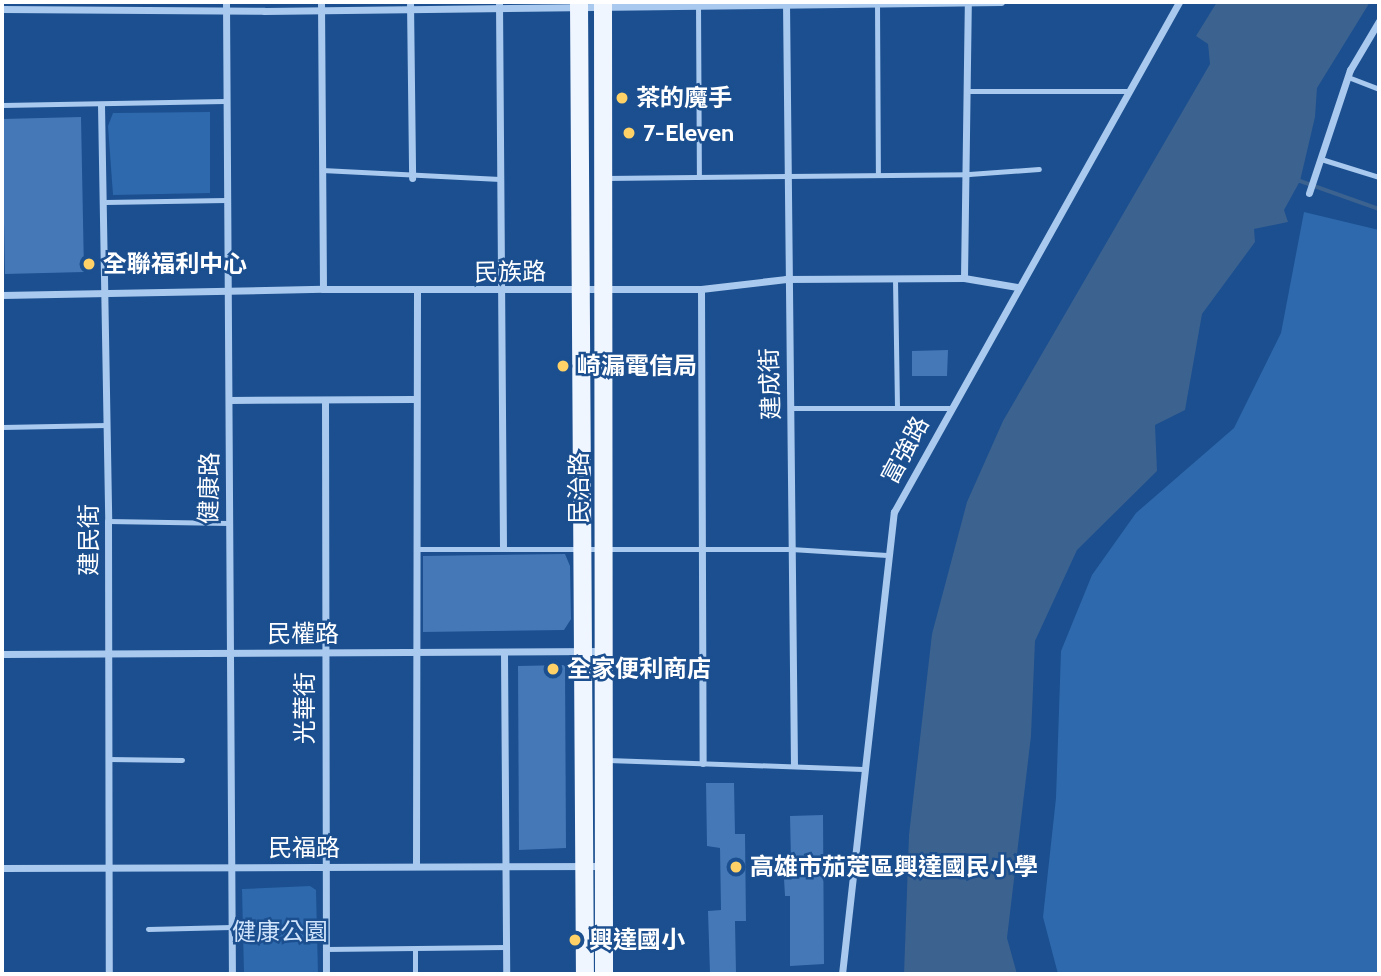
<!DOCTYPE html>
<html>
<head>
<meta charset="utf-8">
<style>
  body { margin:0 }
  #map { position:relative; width:1381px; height:976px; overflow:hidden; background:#1b4f8f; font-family:Cabin,"Noto Sans TC",sans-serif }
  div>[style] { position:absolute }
  .green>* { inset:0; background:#2e69ad }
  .water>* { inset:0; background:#3c6290 }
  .stream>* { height:3.5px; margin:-1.75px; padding:0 1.75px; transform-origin:1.75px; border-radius:1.75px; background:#3c6290 }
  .building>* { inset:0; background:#4478b7 }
  .service>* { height:5px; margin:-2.5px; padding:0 2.5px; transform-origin:2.5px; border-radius:2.5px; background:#a9c9ee }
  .minor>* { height:7px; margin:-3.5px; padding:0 3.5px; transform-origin:3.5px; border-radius:3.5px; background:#a9c9ee }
  .primary>* { height:18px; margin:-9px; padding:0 9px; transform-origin:9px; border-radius:9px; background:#f0f6ff }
  .dots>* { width:19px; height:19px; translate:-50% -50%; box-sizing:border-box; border:4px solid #1b4f8f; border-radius:50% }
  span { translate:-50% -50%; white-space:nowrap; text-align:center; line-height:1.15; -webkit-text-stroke:5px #1b4f8f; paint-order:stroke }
  .poi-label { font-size:24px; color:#fff; font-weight:700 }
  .left { translate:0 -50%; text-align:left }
  .street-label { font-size:24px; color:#fff }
  .park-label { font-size:24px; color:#cfe3fa }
  .frame { position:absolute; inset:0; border:4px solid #fff; pointer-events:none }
</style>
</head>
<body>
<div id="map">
  <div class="green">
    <div style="clip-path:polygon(210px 112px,210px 193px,113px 195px,108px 126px,113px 113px)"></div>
    <div style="clip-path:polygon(1304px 212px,1379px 230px,1379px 974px,1058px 974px,1043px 917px,1056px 798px,1061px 651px,1092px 575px,1136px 513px,1234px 428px,1281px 333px)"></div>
    <div style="clip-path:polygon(310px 886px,316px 890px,318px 974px,244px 974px,242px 889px)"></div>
  </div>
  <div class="water">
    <div style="clip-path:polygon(1217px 2px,1370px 2px,1317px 88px,1315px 117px,1300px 181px,1284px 210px,1288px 222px,1254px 229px,1255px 242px,1202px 314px,1185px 410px,1155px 425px,1157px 471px,1077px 550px,1035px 641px,1031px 736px,1007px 938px,1017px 974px,904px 974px,909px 835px,932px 634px,967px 502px,1003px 421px,1210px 64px,1208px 44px,1196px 36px)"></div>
  </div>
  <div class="stream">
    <div style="left:1300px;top:181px;width:84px;rotate:19.5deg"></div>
  </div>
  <div class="building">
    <div style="clip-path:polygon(81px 117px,84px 272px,5px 274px,2px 119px)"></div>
    <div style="clip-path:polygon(948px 350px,947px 376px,912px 376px,912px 351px)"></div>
    <div style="clip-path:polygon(565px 554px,570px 566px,571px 619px,564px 630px,423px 632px,423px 556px)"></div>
    <div style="clip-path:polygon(565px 665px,566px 848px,519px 850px,518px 666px)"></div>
    <div style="clip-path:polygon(706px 783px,734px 783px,735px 834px,745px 834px,746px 921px,735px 921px,736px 972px,710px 973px,708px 911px,721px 910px,720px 848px,707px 846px)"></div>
    <div style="clip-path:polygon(823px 815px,824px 964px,790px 966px,790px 896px,785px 896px,783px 862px,791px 861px,790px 816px)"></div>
  </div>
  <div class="service">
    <div style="left:698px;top:2px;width:175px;rotate:89.7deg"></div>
    <div style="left:877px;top:2px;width:173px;rotate:89.7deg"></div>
    <div style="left:1348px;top:77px;width:33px;rotate:21deg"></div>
    <div style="left:968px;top:91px;width:161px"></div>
    <div style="left:2px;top:105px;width:223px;rotate:-1deg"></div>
    <div style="left:1321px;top:159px;width:61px;rotate:17.2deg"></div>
    <div style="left:322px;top:170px;width:178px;rotate:2.9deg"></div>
    <div style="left:605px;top:178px;width:364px;rotate:-0.6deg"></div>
    <div style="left:969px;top:174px;width:70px;rotate:-4.1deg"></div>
    <div style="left:105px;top:202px;width:121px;rotate:-0.9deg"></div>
    <div style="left:895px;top:279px;width:128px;rotate:89.1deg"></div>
    <div style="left:790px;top:408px;width:159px"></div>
    <div style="left:2px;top:427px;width:105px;rotate:-1.1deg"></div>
    <div style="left:108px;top:521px;width:120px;rotate:1deg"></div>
    <div style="left:416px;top:549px;width:375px"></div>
    <div style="left:791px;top:549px;width:96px;rotate:3.6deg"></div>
    <div style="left:108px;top:759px;width:74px;rotate:0.8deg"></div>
    <div style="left:608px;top:760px;width:255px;rotate:2deg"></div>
    <div style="left:148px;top:929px;width:83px;rotate:-1.4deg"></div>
    <div style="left:326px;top:949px;width:180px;rotate:-0.6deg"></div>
    <div style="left:415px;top:949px;width:25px;rotate:90deg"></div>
  </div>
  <div class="minor">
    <div style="left:226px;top:2px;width:972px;rotate:89.65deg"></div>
    <div style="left:321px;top:2px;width:287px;rotate:89.6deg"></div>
    <div style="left:410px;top:2px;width:176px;rotate:89.3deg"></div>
    <div style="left:499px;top:2px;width:544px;rotate:89.58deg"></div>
    <div style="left:786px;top:2px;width:763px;rotate:89.4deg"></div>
    <div style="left:2px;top:9px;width:262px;rotate:0.4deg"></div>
    <div style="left:264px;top:11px;width:737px;rotate:-0.7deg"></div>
    <div style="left:101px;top:105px;width:416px;rotate:89deg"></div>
    <div style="left:108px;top:521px;width:453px;rotate:89.9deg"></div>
    <div style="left:1309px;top:193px;width:130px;rotate:-71.6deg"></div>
    <div style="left:1350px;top:70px;width:57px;rotate:-59.4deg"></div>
    <div style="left:964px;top:278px;width:276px;rotate:-89.2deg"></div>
    <div style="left:701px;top:289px;width:474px;rotate:89.8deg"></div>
    <div style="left:2px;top:295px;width:321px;rotate:-1.1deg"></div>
    <div style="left:323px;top:289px;width:378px"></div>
    <div style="left:701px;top:289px;width:86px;rotate:-6.7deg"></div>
    <div style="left:786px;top:279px;width:178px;rotate:-0.3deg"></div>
    <div style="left:964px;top:278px;width:54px;rotate:9.6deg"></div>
    <div style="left:229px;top:400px;width:185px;rotate:-0.3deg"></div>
    <div style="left:325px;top:400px;width:574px;rotate:89.9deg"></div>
    <div style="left:504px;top:653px;width:321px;rotate:89.6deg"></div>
    <div style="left:2px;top:654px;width:602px;rotate:-0.29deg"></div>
    <div style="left:416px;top:866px;width:574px;rotate:-89.9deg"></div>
    <div style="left:2px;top:868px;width:601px;rotate:-0.19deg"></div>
    <div style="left:842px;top:974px;width:465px;rotate:-83.6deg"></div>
    <div style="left:894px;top:512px;width:584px;rotate:-60.8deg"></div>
  </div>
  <div class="primary">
    <div style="left:579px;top:2px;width:972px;rotate:89.65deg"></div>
    <div style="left:603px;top:2px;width:972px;rotate:89.94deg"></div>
  </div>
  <div class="dots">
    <div style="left:622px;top:98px;background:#ffd166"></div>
    <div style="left:629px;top:133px;background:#ffd166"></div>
    <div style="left:89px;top:264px;background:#ffd166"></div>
    <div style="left:563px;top:366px;background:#ffd166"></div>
    <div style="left:553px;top:669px;background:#ffd166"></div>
    <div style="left:736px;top:867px;background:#ffd166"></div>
    <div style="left:575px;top:940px;background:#ffd166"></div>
  </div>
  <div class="poi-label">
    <span class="left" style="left:636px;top:98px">茶的魔手</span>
    <span class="left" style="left:643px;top:133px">7-Eleven</span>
    <span class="left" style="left:103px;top:264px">全聯福利中心</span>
    <span class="left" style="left:577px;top:366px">崎漏電信局</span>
    <span class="left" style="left:567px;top:669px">全家便利商店</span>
    <span class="left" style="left:750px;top:867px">高雄市茄萣區興達國民小學</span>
    <span class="left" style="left:589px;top:940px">興達國小</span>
  </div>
  <div class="street-label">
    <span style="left:510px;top:272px;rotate:-1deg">民族路</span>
    <span style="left:770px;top:384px;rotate:-92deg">建成街</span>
    <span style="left:905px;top:450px;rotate:-62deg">富強路</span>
    <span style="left:209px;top:488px;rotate:-89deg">健康路</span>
    <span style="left:579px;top:488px;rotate:-90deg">民治路</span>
    <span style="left:89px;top:540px;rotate:-90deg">建民街</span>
    <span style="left:303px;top:634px">民權路</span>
    <span style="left:305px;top:708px;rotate:-90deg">光華街</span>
    <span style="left:304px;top:848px">民福路</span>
  </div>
  <div class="park-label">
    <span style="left:280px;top:932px">健康公園</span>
  </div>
  <div class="frame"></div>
</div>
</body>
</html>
